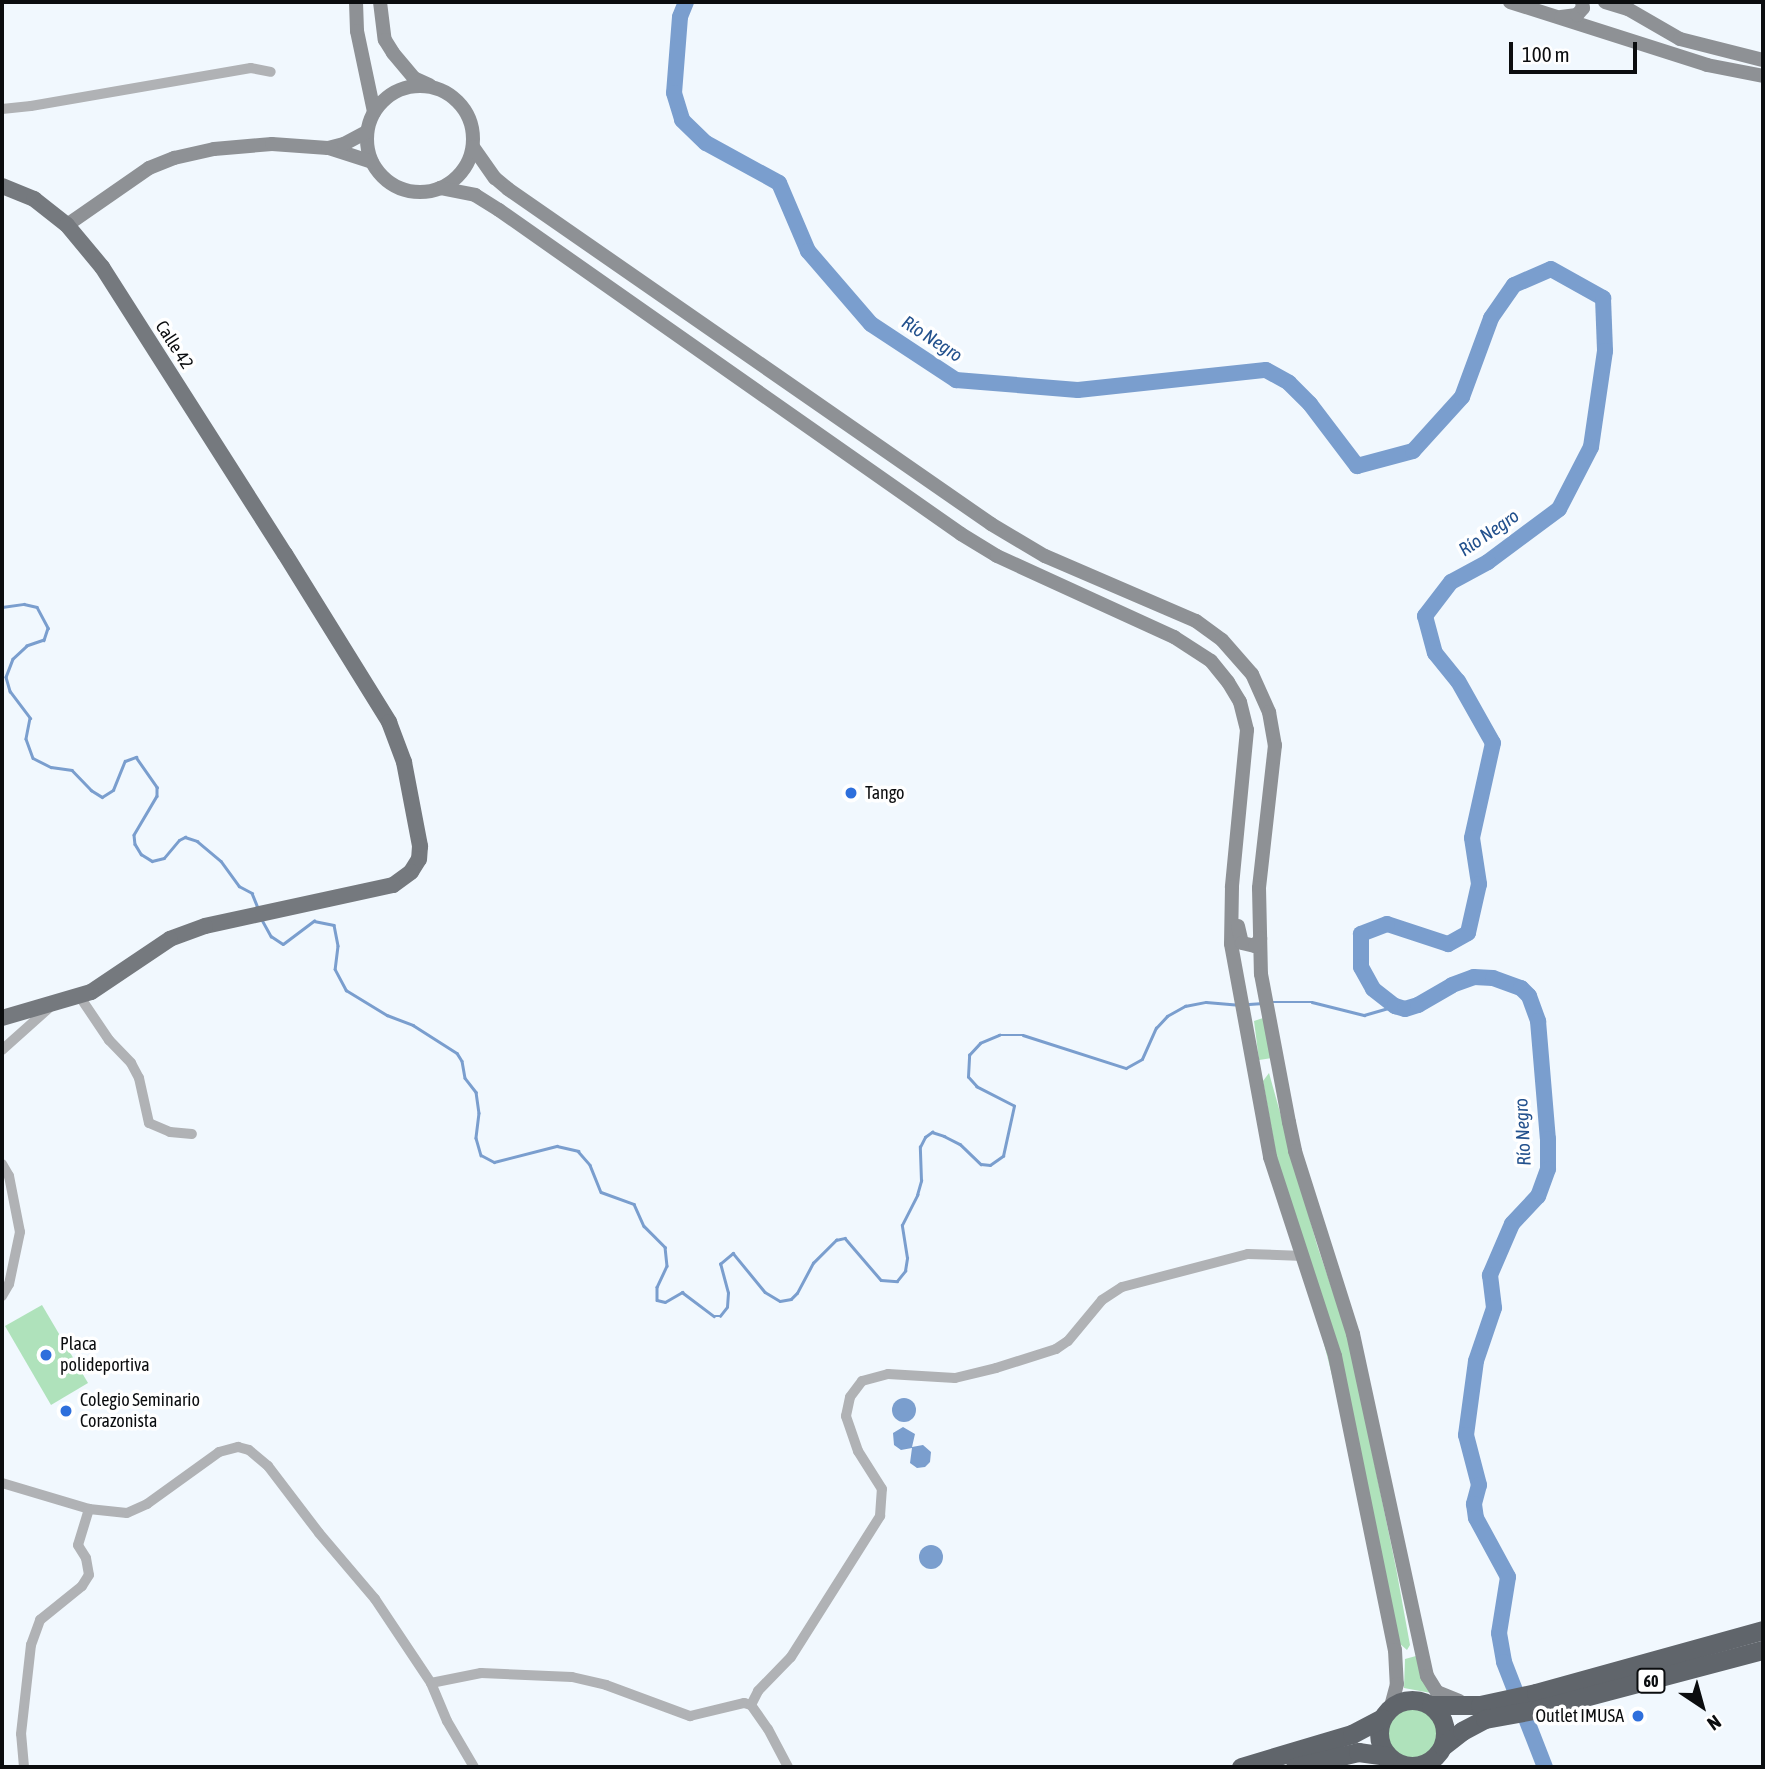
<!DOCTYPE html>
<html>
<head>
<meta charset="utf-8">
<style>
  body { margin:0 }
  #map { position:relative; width:1765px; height:1769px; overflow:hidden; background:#f1f8fe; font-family:"Asap Condensed",sans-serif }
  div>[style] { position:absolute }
  .green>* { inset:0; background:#afe2bb }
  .round { border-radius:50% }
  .water>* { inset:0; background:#7a9ece }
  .stream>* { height:2.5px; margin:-1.25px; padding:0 1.25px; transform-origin:1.25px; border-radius:1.25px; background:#7a9ece }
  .river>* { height:16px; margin:-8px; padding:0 8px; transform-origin:8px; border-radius:8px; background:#7a9ece }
  .street>* { height:10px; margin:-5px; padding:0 5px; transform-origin:5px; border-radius:5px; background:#b0b2b5 }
  .secondary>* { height:14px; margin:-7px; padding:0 7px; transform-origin:7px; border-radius:7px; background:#8e9195 }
  .secondary>.ring { margin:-7px; padding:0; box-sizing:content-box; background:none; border:14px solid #8e9195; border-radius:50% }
  .primary>* { height:16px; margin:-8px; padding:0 8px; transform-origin:8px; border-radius:8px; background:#75797e }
  .highway>* { height:19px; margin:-9.5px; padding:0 9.5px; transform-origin:9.5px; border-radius:9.5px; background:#60656b }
  .highway>.ring { margin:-9.5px; padding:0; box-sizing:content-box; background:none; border:19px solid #60656b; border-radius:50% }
  .dots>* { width:19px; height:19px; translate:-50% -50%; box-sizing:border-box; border:4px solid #fff; border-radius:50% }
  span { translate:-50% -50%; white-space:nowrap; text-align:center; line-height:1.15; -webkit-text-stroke:7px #fff; paint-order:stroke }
  .shield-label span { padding:2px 5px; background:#fff; border:2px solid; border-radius:5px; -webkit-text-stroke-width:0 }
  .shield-label { font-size:16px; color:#0b0d0f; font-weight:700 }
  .street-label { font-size:18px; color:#0b0d0f }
  .poi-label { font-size:18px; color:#0b0d0f }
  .left { translate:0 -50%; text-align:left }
  .right { translate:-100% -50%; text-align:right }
  .water-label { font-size:19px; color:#23518d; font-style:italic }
  .frame { position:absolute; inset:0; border:4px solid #0b0d0f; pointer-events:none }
  .north { position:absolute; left:1667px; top:1671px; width:70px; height:70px; -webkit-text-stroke:5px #fff; paint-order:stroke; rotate:144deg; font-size:19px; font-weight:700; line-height:28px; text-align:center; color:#0b0d0f }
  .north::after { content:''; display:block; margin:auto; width:24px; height:32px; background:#0b0d0f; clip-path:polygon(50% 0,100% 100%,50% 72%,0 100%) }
  .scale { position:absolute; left:1509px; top:42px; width:128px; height:32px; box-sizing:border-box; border:4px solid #0b0d0f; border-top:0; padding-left:9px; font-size:21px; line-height:24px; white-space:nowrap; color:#0b0d0f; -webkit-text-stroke:5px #fff; paint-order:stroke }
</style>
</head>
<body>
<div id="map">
  <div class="green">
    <div style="clip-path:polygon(1263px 1018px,1272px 1058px,1259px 1060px,1254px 1021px)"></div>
    <div style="clip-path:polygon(1269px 1073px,1317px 1245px,1348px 1336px,1396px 1568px,1410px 1645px,1407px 1650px,1400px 1644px,1276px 1154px,1263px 1081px)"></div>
    <div style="clip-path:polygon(42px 1305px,88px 1383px,51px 1405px,5px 1326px)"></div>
    <div style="clip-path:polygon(1416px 1656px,1431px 1693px,1404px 1688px,1405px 1659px)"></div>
    <div class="round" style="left:1386px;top:1708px;width:52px;height:52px"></div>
  </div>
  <div class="water">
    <div class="round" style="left:892px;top:1398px;width:24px;height:24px"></div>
    <div style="clip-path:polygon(903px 1427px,915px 1434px,912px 1447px,923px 1445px,931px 1452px,930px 1462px,925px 1467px,917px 1468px,910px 1463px,912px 1448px,901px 1450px,894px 1445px,893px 1433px)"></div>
    <div class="round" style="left:919px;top:1545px;width:24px;height:24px"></div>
  </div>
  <div class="stream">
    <div style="left:2px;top:607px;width:22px;rotate:-8deg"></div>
    <div style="left:24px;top:604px;width:13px;rotate:13deg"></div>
    <div style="left:37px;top:607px;width:24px;rotate:62deg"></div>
    <div style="left:48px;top:628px;width:13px;rotate:108deg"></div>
    <div style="left:44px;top:640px;width:18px;rotate:161deg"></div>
    <div style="left:27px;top:646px;width:19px;rotate:137deg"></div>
    <div style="left:13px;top:659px;width:19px;rotate:111deg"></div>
    <div style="left:6px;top:677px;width:15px;rotate:74deg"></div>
    <div style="left:10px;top:691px;width:34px;rotate:53deg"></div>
    <div style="left:30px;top:718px;width:21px;rotate:101deg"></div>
    <div style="left:26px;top:739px;width:20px;rotate:70deg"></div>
    <div style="left:33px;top:758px;width:20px;rotate:27deg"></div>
    <div style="left:51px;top:767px;width:21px;rotate:8deg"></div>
    <div style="left:72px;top:770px;width:28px;rotate:46deg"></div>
    <div style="left:91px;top:790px;width:13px;rotate:32deg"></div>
    <div style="left:102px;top:797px;width:13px;rotate:-32deg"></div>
    <div style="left:113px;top:790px;width:31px;rotate:-68deg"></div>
    <div style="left:125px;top:761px;width:12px;rotate:-20deg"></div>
    <div style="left:136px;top:757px;width:37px;rotate:55deg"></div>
    <div style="left:157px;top:787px;width:9px;rotate:90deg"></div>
    <div style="left:157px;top:796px;width:45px;rotate:120.5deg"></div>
    <div style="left:134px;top:835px;width:9px;rotate:84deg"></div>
    <div style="left:135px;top:844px;width:12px;rotate:59deg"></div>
    <div style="left:141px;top:854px;width:13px;rotate:32deg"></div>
    <div style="left:152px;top:861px;width:12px;rotate:-14deg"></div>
    <div style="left:164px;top:858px;width:23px;rotate:-50deg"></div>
    <div style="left:179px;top:840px;width:7px;rotate:-27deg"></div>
    <div style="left:185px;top:837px;width:13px;rotate:18deg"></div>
    <div style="left:197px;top:841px;width:31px;rotate:40deg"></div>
    <div style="left:221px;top:861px;width:31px;rotate:54deg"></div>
    <div style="left:239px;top:886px;width:15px;rotate:28deg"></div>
    <div style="left:252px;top:893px;width:16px;rotate:68deg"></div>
    <div style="left:261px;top:918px;width:21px;rotate:61deg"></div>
    <div style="left:271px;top:936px;width:14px;rotate:34deg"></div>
    <div style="left:283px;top:944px;width:39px;rotate:-37deg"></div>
    <div style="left:314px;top:921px;width:20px;rotate:11deg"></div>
    <div style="left:334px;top:925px;width:21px;rotate:79deg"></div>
    <div style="left:338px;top:946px;width:23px;rotate:97deg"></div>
    <div style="left:335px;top:969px;width:24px;rotate:62deg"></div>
    <div style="left:346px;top:990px;width:48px;rotate:31.4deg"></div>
    <div style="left:387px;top:1015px;width:28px;rotate:21deg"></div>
    <div style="left:413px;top:1025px;width:52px;rotate:32.5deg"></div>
    <div style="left:457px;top:1053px;width:9px;rotate:58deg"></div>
    <div style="left:462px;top:1061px;width:17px;rotate:80deg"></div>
    <div style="left:465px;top:1078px;width:18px;rotate:52deg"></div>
    <div style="left:476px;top:1092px;width:21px;rotate:82deg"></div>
    <div style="left:479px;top:1113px;width:25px;rotate:97deg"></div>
    <div style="left:476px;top:1138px;width:18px;rotate:74deg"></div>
    <div style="left:481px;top:1155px;width:15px;rotate:28deg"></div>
    <div style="left:494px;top:1162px;width:65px;rotate:-14.3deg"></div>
    <div style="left:557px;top:1146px;width:22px;rotate:13deg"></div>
    <div style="left:578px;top:1151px;width:18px;rotate:49deg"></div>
    <div style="left:590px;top:1165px;width:29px;rotate:68deg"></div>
    <div style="left:601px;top:1192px;width:35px;rotate:20deg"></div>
    <div style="left:634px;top:1204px;width:24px;rotate:66deg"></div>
    <div style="left:644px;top:1226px;width:30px;rotate:45deg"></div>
    <div style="left:665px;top:1247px;width:19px;rotate:84deg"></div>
    <div style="left:667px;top:1266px;width:23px;rotate:115deg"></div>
    <div style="left:657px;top:1287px;width:13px;rotate:90deg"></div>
    <div style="left:657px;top:1300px;width:8px;rotate:14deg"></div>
    <div style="left:665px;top:1302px;width:20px;rotate:-30deg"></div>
    <div style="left:682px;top:1292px;width:40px;rotate:37deg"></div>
    <div style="left:714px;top:1316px;width:6px"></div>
    <div style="left:720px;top:1316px;width:11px;rotate:-52deg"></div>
    <div style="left:727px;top:1307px;width:14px;rotate:-86deg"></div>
    <div style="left:728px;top:1293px;width:30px;rotate:-105deg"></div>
    <div style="left:720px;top:1264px;width:17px;rotate:-40deg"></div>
    <div style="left:733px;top:1253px;width:50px;rotate:50.6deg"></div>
    <div style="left:765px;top:1292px;width:17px;rotate:31deg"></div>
    <div style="left:780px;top:1301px;width:11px;rotate:-10deg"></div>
    <div style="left:791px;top:1299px;width:8px;rotate:-45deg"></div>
    <div style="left:797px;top:1293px;width:34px;rotate:-62deg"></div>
    <div style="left:813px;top:1263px;width:33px;rotate:-45deg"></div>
    <div style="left:836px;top:1240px;width:9px;rotate:-13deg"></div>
    <div style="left:845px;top:1238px;width:55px;rotate:49.4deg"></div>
    <div style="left:881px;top:1280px;width:16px;rotate:4deg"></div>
    <div style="left:897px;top:1281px;width:13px;rotate:-51deg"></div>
    <div style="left:905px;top:1271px;width:13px;rotate:-81deg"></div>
    <div style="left:907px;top:1258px;width:33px;rotate:-99deg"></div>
    <div style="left:902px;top:1225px;width:34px;rotate:-63deg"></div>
    <div style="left:917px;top:1195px;width:15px;rotate:-74deg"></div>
    <div style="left:921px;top:1181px;width:34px;rotate:-92deg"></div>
    <div style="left:920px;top:1147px;width:11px;rotate:-63deg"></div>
    <div style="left:925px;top:1137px;width:9px;rotate:-36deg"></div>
    <div style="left:932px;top:1132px;width:13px;rotate:18deg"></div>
    <div style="left:944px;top:1136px;width:18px;rotate:27deg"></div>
    <div style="left:960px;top:1144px;width:29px;rotate:44deg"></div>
    <div style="left:981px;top:1164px;width:9px;rotate:6deg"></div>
    <div style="left:990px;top:1165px;width:16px;rotate:-35deg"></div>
    <div style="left:1003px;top:1156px;width:51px;rotate:-77.6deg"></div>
    <div style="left:1014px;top:1106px;width:42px;rotate:-152.8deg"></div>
    <div style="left:977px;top:1087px;width:13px;rotate:-132deg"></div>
    <div style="left:968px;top:1077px;width:22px;rotate:-87deg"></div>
    <div style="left:969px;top:1055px;width:16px;rotate:-47deg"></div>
    <div style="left:980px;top:1043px;width:21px;rotate:-23deg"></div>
    <div style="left:999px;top:1035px;width:24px"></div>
    <div style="left:1023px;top:1035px;width:108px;rotate:17.8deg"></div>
    <div style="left:1126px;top:1068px;width:18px;rotate:-29deg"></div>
    <div style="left:1142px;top:1059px;width:34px;rotate:-66deg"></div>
    <div style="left:1156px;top:1028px;width:16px;rotate:-47deg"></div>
    <div style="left:1167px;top:1016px;width:21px;rotate:-29deg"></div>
    <div style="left:1185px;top:1006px;width:21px;rotate:-11deg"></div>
    <div style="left:1206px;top:1002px;width:32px;rotate:5deg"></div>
    <div style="left:1273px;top:1002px;width:39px"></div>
    <div style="left:1312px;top:1002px;width:54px;rotate:14deg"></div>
    <div style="left:1364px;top:1015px;width:32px;rotate:-16deg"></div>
    <div style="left:1249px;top:1004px;width:14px;rotate:-4deg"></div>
  </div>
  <div class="river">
    <div style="left:686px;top:2px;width:16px;rotate:112deg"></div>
    <div style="left:680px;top:17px;width:76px;rotate:94.5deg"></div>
    <div style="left:674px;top:93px;width:28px;rotate:73deg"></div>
    <div style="left:682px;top:120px;width:33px;rotate:44deg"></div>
    <div style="left:706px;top:143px;width:83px;rotate:28.7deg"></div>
    <div style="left:779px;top:183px;width:74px;rotate:66.9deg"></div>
    <div style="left:808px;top:251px;width:96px;rotate:49.2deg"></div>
    <div style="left:871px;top:324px;width:102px;rotate:33.4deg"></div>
    <div style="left:956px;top:380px;width:122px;rotate:4.7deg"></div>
    <div style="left:1078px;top:390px;width:189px;rotate:-6.1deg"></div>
    <div style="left:1266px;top:370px;width:26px;rotate:29deg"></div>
    <div style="left:1289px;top:383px;width:30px;rotate:45deg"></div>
    <div style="left:1310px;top:404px;width:78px;rotate:52.8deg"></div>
    <div style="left:1357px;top:466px;width:58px;rotate:-15deg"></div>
    <div style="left:1413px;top:451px;width:73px;rotate:-47.8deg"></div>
    <div style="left:1462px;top:397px;width:84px;rotate:-69.8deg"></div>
    <div style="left:1491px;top:318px;width:40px;rotate:-55.1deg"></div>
    <div style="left:1514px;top:285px;width:40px;rotate:-23.4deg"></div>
    <div style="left:1551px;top:269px;width:60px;rotate:29.1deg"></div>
    <div style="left:1603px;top:298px;width:53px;rotate:87.8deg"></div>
    <div style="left:1605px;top:351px;width:97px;rotate:98.3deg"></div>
    <div style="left:1591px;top:447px;width:70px;rotate:117.3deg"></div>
    <div style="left:1559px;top:509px;width:89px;rotate:143.3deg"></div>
    <div style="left:1488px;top:562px;width:42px;rotate:151.6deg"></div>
    <div style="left:1451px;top:582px;width:43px;rotate:127.4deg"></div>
    <div style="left:1425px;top:616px;width:38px;rotate:75deg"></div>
    <div style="left:1435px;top:653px;width:36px;rotate:51deg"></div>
    <div style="left:1458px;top:681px;width:71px;rotate:60.6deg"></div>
    <div style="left:1493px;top:743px;width:97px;rotate:102.5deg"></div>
    <div style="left:1472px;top:838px;width:47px;rotate:81.3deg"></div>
    <div style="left:1479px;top:884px;width:50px;rotate:102.7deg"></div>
    <div style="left:1468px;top:933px;width:23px;rotate:151deg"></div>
    <div style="left:1448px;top:944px;width:64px;rotate:-161.8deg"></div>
    <div style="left:1387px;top:924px;width:28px;rotate:159deg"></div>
    <div style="left:1361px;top:934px;width:33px;rotate:90deg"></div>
    <div style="left:1361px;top:967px;width:25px;rotate:61deg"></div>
    <div style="left:1373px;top:989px;width:28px;rotate:38deg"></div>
    <div style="left:1395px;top:1006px;width:10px;rotate:17deg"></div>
    <div style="left:1405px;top:1009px;width:14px;rotate:-17deg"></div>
    <div style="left:1418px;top:1005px;width:39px;rotate:-30deg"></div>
    <div style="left:1452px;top:985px;width:23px;rotate:-20deg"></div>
    <div style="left:1474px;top:977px;width:19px;rotate:3deg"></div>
    <div style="left:1493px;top:978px;width:30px;rotate:20deg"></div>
    <div style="left:1521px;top:988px;width:11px;rotate:45deg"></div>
    <div style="left:1529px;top:996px;width:27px;rotate:70deg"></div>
    <div style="left:1538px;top:1021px;width:118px;rotate:85.2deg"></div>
    <div style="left:1548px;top:1139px;width:30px;rotate:90deg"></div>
    <div style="left:1548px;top:1169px;width:29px;rotate:110deg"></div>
    <div style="left:1538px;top:1196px;width:38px;rotate:133deg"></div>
    <div style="left:1512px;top:1224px;width:56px;rotate:113.3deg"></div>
    <div style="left:1490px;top:1275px;width:33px;rotate:83deg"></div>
    <div style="left:1494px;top:1308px;width:56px;rotate:108.8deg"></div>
    <div style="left:1476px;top:1361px;width:75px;rotate:97.7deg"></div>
    <div style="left:1466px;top:1435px;width:52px;rotate:75.4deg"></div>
    <div style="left:1479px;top:1485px;width:20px;rotate:105deg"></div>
    <div style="left:1474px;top:1504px;width:14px;rotate:82deg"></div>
    <div style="left:1476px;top:1518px;width:67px;rotate:61.5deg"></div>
    <div style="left:1508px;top:1577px;width:57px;rotate:99.1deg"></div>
    <div style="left:1499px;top:1633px;width:29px;rotate:80deg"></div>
    <div style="left:1504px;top:1662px;width:113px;rotate:68.7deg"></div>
  </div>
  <div class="street">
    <div style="left:2px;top:109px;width:29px;rotate:-6deg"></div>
    <div style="left:31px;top:106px;width:223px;rotate:-9.8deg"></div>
    <div style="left:251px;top:68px;width:20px;rotate:11deg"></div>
    <div style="left:80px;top:997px;width:52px;rotate:56deg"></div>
    <div style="left:109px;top:1040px;width:32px;rotate:46deg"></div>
    <div style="left:131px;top:1063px;width:17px;rotate:62deg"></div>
    <div style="left:139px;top:1078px;width:46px;rotate:77.5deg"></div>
    <div style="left:149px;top:1123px;width:23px;rotate:23deg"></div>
    <div style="left:170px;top:1132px;width:22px;rotate:5deg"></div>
    <div style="left:2px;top:1050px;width:63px;rotate:-41.8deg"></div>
    <div style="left:2px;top:1164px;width:14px;rotate:60deg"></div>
    <div style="left:9px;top:1176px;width:57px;rotate:78.9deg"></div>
    <div style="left:20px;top:1232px;width:53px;rotate:101.9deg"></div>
    <div style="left:9px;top:1284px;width:14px;rotate:120deg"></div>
    <div style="left:2px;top:1483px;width:91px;rotate:16.6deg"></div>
    <div style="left:89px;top:1509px;width:38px;rotate:6deg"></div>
    <div style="left:127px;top:1513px;width:22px;rotate:-24deg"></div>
    <div style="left:147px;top:1504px;width:89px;rotate:-35.8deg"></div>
    <div style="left:219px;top:1452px;width:20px;rotate:-15deg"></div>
    <div style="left:238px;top:1447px;width:11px;rotate:15deg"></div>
    <div style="left:249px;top:1450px;width:25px;rotate:40deg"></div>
    <div style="left:268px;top:1466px;width:84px;rotate:52.7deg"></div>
    <div style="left:319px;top:1533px;width:87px;rotate:49.7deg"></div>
    <div style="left:375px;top:1599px;width:101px;rotate:56.3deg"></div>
    <div style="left:431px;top:1683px;width:51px;rotate:-11.3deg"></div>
    <div style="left:481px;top:1673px;width:91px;rotate:2.5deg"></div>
    <div style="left:572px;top:1677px;width:35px;rotate:13deg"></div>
    <div style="left:606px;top:1685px;width:90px;rotate:20.3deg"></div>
    <div style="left:690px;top:1716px;width:56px;rotate:-13.5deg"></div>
    <div style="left:744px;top:1703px;width:7px;rotate:16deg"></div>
    <div style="left:751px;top:1705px;width:29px;rotate:55deg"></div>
    <div style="left:768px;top:1729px;width:43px;rotate:62.2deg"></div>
    <div style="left:431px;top:1683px;width:41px;rotate:67.2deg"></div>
    <div style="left:447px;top:1721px;width:53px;rotate:59.6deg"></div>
    <div style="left:751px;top:1705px;width:16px;rotate:-63deg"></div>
    <div style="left:758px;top:1691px;width:47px;rotate:-45.9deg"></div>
    <div style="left:791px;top:1657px;width:167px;rotate:-57.7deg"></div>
    <div style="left:880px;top:1516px;width:27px;rotate:-86deg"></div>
    <div style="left:882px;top:1489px;width:45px;rotate:-122.3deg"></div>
    <div style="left:858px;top:1451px;width:37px;rotate:-109deg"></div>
    <div style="left:846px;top:1416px;width:19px;rotate:-78deg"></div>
    <div style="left:850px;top:1397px;width:20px;rotate:-53deg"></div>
    <div style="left:862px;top:1381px;width:27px;rotate:-15deg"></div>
    <div style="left:888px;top:1374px;width:67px;rotate:3.4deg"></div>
    <div style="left:955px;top:1378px;width:42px;rotate:-13.7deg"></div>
    <div style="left:996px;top:1368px;width:63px;rotate:-17.6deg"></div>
    <div style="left:1056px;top:1349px;width:14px;rotate:-34deg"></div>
    <div style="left:1068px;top:1341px;width:53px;rotate:-50.3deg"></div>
    <div style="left:1102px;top:1300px;width:24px;rotate:-33deg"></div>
    <div style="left:1122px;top:1287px;width:130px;rotate:-14.7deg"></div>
    <div style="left:1248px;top:1254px;width:56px;rotate:2deg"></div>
    <div style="left:1417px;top:1766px;width:1px;rotate:90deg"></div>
    <div style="left:24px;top:1767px;width:33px;rotate:-95deg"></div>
    <div style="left:21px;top:1734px;width:90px;rotate:-83.6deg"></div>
    <div style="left:31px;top:1645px;width:27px;rotate:-70deg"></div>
    <div style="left:40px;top:1620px;width:54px;rotate:-39deg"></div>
    <div style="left:82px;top:1586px;width:13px;rotate:-58deg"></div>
    <div style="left:89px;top:1575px;width:17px;rotate:-100deg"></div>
    <div style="left:86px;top:1558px;width:15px;rotate:-122deg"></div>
    <div style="left:78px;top:1545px;width:38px;rotate:-73deg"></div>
  </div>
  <div class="secondary">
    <div style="left:356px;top:2px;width:29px;rotate:88deg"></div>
    <div style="left:357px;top:31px;width:83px;rotate:78.1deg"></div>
    <div style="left:380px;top:2px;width:38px;rotate:83deg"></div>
    <div style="left:385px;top:40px;width:15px;rotate:58deg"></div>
    <div style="left:393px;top:53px;width:33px;rotate:50deg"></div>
    <div style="left:414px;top:78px;width:17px;rotate:25deg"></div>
    <div style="left:1510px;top:2px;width:207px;rotate:17.7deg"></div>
    <div style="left:1707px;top:65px;width:57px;rotate:11.1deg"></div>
    <div style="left:1605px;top:2px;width:24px;rotate:17deg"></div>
    <div style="left:1628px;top:9px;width:60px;rotate:30deg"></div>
    <div style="left:1680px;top:39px;width:86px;rotate:14.2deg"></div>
    <div style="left:1561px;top:17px;width:16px;rotate:-7deg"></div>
    <div style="left:1577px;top:15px;width:9px;rotate:-49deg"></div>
    <div style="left:1583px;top:8px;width:6px;rotate:-99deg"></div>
    <div class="ring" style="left:367px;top:86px;width:92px;height:92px"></div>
    <div style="left:473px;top:147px;width:38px;rotate:55deg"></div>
    <div style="left:495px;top:178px;width:17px;rotate:40deg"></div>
    <div style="left:508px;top:189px;width:588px;rotate:34.74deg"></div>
    <div style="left:991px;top:524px;width:63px;rotate:30.7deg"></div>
    <div style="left:1045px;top:556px;width:164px;rotate:23.3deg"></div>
    <div style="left:1196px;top:621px;width:32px;rotate:36deg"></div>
    <div style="left:1222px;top:640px;width:45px;rotate:48.6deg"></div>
    <div style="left:1252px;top:674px;width:42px;rotate:65.9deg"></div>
    <div style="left:1269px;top:712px;width:34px;rotate:80deg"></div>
    <div style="left:1275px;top:745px;width:144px;rotate:96.4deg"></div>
    <div style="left:1259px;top:888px;width:86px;rotate:88.7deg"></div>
    <div style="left:1261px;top:974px;width:151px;rotate:79.3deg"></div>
    <div style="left:1289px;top:1122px;width:30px;rotate:78deg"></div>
    <div style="left:1295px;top:1151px;width:192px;rotate:72.4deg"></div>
    <div style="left:1353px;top:1334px;width:350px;rotate:77.8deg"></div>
    <div style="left:1427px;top:1676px;width:19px;rotate:58deg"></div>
    <div style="left:1437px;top:1692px;width:24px;rotate:22deg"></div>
    <div style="left:329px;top:148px;width:45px;rotate:18deg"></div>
    <div style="left:440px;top:188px;width:36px;rotate:11deg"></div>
    <div style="left:475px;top:195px;width:28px;rotate:32deg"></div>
    <div style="left:499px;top:210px;width:564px;rotate:35.04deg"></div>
    <div style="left:961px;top:534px;width:42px;rotate:31.4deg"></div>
    <div style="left:997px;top:556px;width:195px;rotate:24.6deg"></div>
    <div style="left:1174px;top:637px;width:44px;rotate:33deg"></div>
    <div style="left:1211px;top:661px;width:27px;rotate:51deg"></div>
    <div style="left:1228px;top:682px;width:23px;rotate:59deg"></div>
    <div style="left:1240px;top:702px;width:29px;rotate:76deg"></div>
    <div style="left:1247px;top:730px;width:158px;rotate:95.5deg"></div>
    <div style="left:1232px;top:887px;width:57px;rotate:91deg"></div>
    <div style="left:1231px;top:944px;width:217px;rotate:79.6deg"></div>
    <div style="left:1270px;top:1157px;width:209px;rotate:71.9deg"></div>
    <div style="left:1335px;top:1356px;width:300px;rotate:78.5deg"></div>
    <div style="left:1395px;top:1650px;width:34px;rotate:87deg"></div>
    <div style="left:1397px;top:1684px;width:24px;rotate:105deg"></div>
    <div style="left:67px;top:225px;width:100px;rotate:-34.8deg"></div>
    <div style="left:149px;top:168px;width:27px;rotate:-22deg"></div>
    <div style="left:174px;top:158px;width:41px;rotate:-12.7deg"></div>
    <div style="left:214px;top:149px;width:58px;rotate:-4.9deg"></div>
    <div style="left:272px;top:144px;width:56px;rotate:4.1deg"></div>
    <div style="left:328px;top:148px;width:16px;rotate:-14deg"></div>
    <div style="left:344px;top:144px;width:26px;rotate:-28deg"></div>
    <div style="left:1238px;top:926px;width:17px;rotate:77deg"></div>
    <div style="left:1242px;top:943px;width:13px;rotate:13deg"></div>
    <div style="left:1255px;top:946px;width:9px;rotate:-54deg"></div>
  </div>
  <div class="primary">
    <div style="left:2px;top:186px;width:35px;rotate:22deg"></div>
    <div style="left:34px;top:199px;width:42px;rotate:38.2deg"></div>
    <div style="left:67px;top:225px;width:55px;rotate:50.2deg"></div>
    <div style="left:102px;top:267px;width:340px;rotate:57.5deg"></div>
    <div style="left:285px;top:554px;width:198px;rotate:58.2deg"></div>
    <div style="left:389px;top:722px;width:43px;rotate:69.4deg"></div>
    <div style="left:404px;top:762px;width:86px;rotate:79.2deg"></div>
    <div style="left:420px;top:846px;width:13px;rotate:94deg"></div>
    <div style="left:419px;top:859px;width:15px;rotate:122deg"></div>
    <div style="left:411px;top:872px;width:22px;rotate:144deg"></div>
    <div style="left:393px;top:885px;width:192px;rotate:167.7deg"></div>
    <div style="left:205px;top:926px;width:37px;rotate:160deg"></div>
    <div style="left:170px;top:939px;width:95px;rotate:146.1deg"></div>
    <div style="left:91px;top:992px;width:93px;rotate:163.7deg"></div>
  </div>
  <div class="highway">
    <div class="ring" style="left:1379px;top:1700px;width:47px;height:47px"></div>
    <div style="left:1431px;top:1705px;width:49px"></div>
    <div style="left:1480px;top:1705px;width:57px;rotate:-12.1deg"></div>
    <div style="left:1536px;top:1693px;width:236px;rotate:-15.5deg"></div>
    <div style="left:1443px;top:1746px;width:24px;rotate:-38deg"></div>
    <div style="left:1462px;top:1731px;width:26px;rotate:-28deg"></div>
    <div style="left:1485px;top:1719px;width:55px;rotate:-10.5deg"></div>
    <div style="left:1539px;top:1709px;width:232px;rotate:-14.8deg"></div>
    <div style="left:1241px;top:1767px;width:116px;rotate:-16.6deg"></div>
    <div style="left:1352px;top:1734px;width:34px;rotate:-28deg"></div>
    <div style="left:1295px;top:1767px;width:65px;rotate:-13.4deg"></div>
    <div style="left:1358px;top:1752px;width:30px;rotate:8deg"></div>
  </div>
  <div class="dots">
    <div style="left:851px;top:793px;background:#2e6fdc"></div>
    <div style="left:46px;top:1355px;background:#2e6fdc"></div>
    <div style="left:66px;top:1411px;background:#2e6fdc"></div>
    <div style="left:1638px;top:1716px;background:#2e6fdc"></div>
  </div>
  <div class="shield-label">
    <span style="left:1651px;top:1681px">60</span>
  </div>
  <div class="street-label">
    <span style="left:174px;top:345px;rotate:57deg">Calle 42</span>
  </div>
  <div class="poi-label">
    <span class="left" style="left:865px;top:793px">Tango</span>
    <span class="left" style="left:60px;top:1355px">Placa<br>polideportiva</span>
    <span class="left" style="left:80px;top:1411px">Colegio Seminario<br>Corazonista</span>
    <span class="right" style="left:1624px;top:1716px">Outlet IMUSA</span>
  </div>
  <div class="water-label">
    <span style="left:932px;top:339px;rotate:33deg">Río Negro</span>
    <span style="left:1489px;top:533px;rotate:-34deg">Río Negro</span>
    <span style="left:1523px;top:1132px;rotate:-93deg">Río Negro</span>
  </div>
  <div class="frame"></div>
  <div class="north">N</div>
  <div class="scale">100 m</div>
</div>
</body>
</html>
